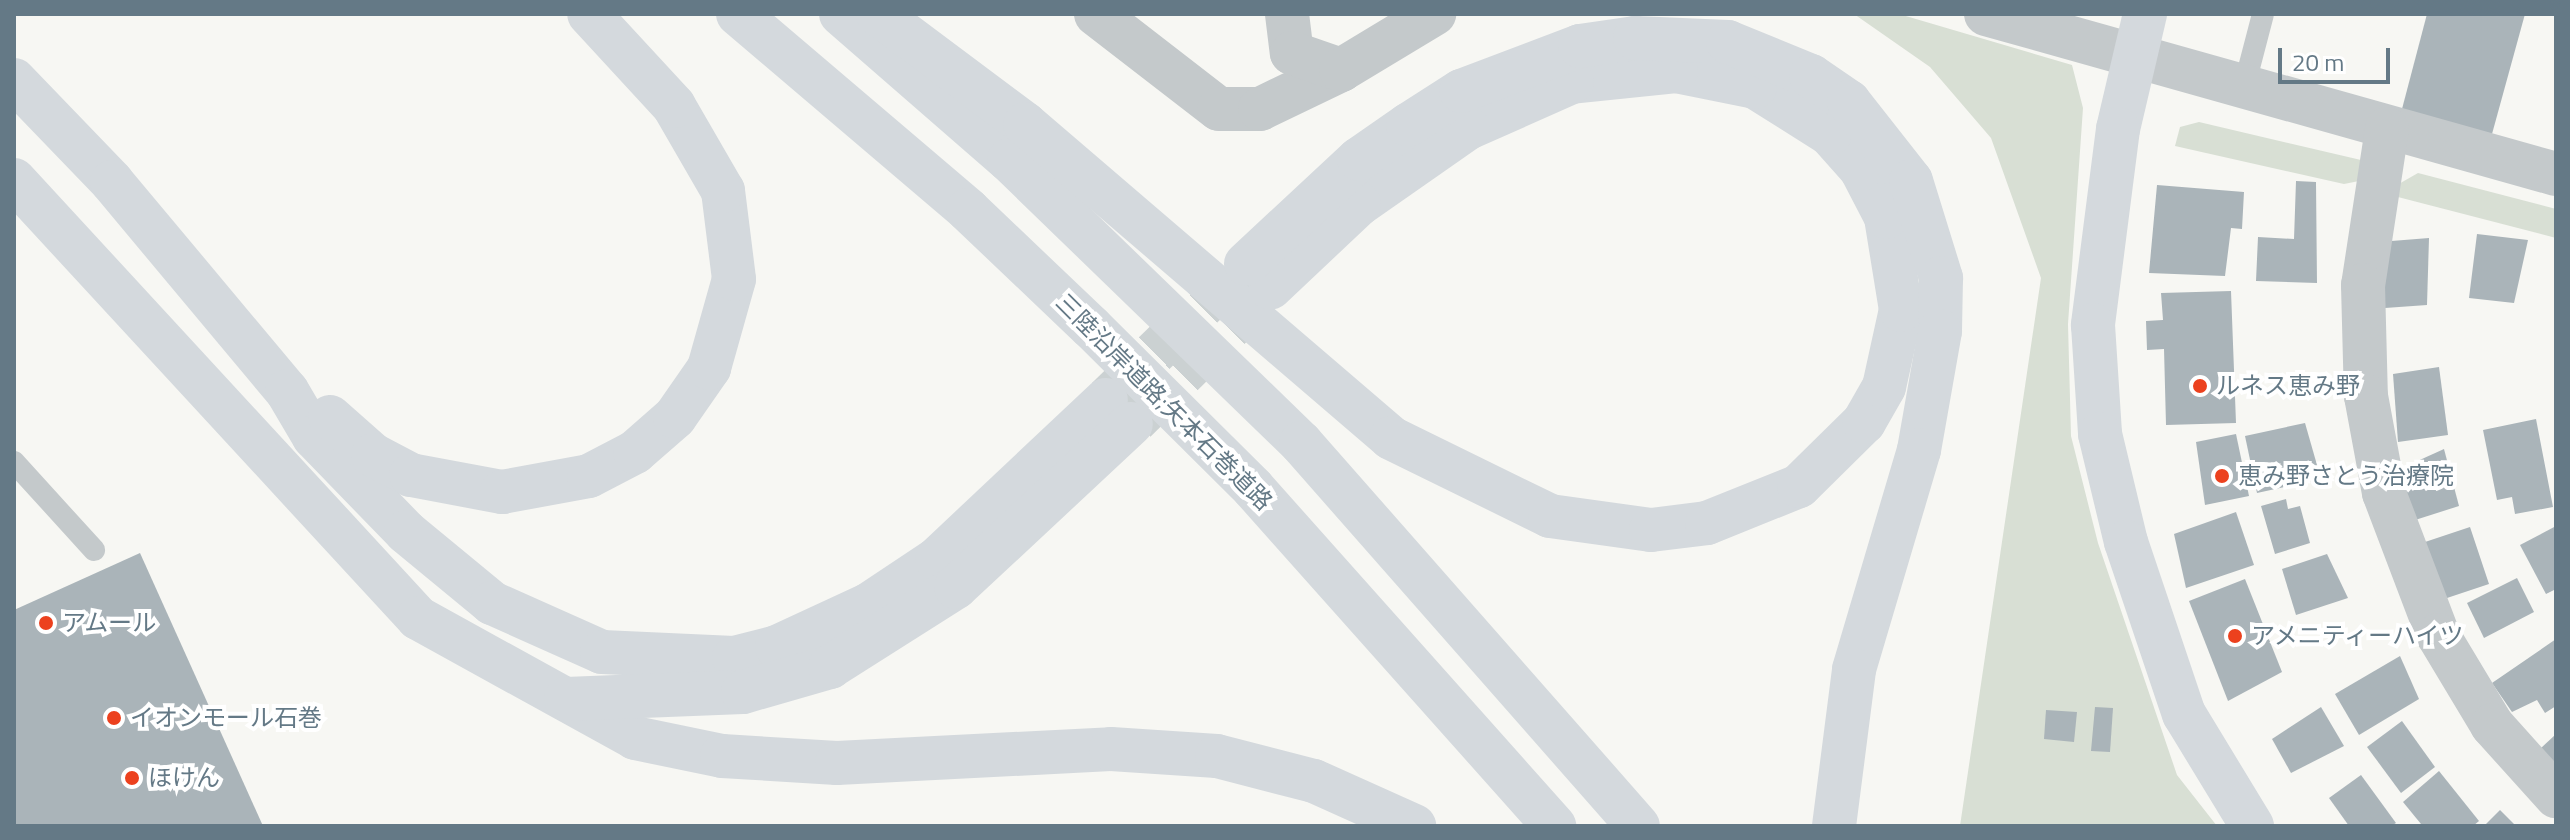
<!DOCTYPE html>
<html>
<head>
<meta charset="utf-8">
<style>
  body { margin:0 }
  #map { position:relative; width:2570px; height:840px; overflow:hidden; background:#f7f7f3; font-family:"Titillium Web","Noto Sans JP",sans-serif }
  div>[style] { position:absolute }
  .green>* { inset:0; background:#d8dfd4 }
  .building>* { inset:0; background:#aab4b9 }
  .highway-tunnel>* { height:44px; margin-top:-22px; transform-origin:0; background:repeating-linear-gradient(90deg,#cbd1d2 0 44px,transparent 0 66px) }
  .lane>* { height:22px; margin:-11px; padding:0 11px; transform-origin:11px; border-radius:11px; background:#c4c9cb }
  .street>* { height:44px; margin:-22px; padding:0 22px; transform-origin:22px; border-radius:22px; background:#c4c9cb }
  .secondary>* { height:44px; margin:-22px; padding:0 22px; transform-origin:22px; border-radius:22px; background:#d4d9dd }
  .highway>* { height:44px; margin:-22px; padding:0 22px; transform-origin:22px; border-radius:22px; background:#d4d9dd }
  .dots>* { width:22px; height:22px; translate:-50% -50%; box-sizing:border-box; border:4px solid #fff; border-radius:50% }
  span { translate:-50% -50%; white-space:nowrap; text-align:center; line-height:1.15; -webkit-text-stroke:8px #fff; paint-order:stroke }
  .poi-label { font-size:24px; color:#647986 }
  .left { translate:0 -50%; text-align:left }
  .street-label { font-size:24px; color:#647986 }
  .frame { position:absolute; inset:0; border:16px solid #647986; pointer-events:none }
  .scale { position:absolute; left:2278px; top:48px; width:112px; height:36px; box-sizing:border-box; border:4px solid #647986; border-top:0; padding-left:10px; font-size:24px; line-height:28px; white-space:nowrap; color:#647986; -webkit-text-stroke:6px #fff; paint-order:stroke }
</style>
</head>
<body>
<div id="map">
  <div class="green">
    <div style="clip-path:polygon(1854px 14px,1899px 14px,2072px 65px,2083px 108px,2068px 324px,2071px 436px,2098px 543px,2177px 775px,2217px 826px,1960px 826px,2041px 278px,1991px 138px,1930px 67px)"></div>
    <div style="clip-path:polygon(2199px 122px,2361px 160px,2359px 181px,2344px 184px,2175px 146px,2180px 127px)"></div>
    <div style="clip-path:polygon(2418px 173px,2556px 209px,2556px 238px,2394px 196px,2397px 185px)"></div>
  </div>
  <div class="building">
    <div style="clip-path:polygon(2427px 14px,2525px 14px,2492px 134px,2402px 109px)"></div>
    <div style="clip-path:polygon(2296px 181px,2316px 182px,2317px 283px,2256px 281px,2258px 237px,2294px 239px)"></div>
    <div style="clip-path:polygon(2157px 185px,2244px 192px,2242px 229px,2231px 228px,2225px 276px,2149px 273px)"></div>
    <div style="clip-path:polygon(2477px 234px,2528px 240px,2514px 303px,2469px 298px)"></div>
    <div style="clip-path:polygon(2429px 238px,2427px 305px,2385px 308px,2379px 242px)"></div>
    <div style="clip-path:polygon(2231px 291px,2236px 423px,2166px 425px,2164px 349px,2147px 350px,2146px 321px,2163px 320px,2161px 293px)"></div>
    <div style="clip-path:polygon(2439px 367px,2448px 435px,2398px 442px,2393px 374px)"></div>
    <div style="clip-path:polygon(2536px 419px,2553px 507px,2515px 514px,2512px 497px,2497px 500px,2483px 430px)"></div>
    <div style="clip-path:polygon(2305px 423px,2321px 479px,2257px 493px,2245px 436px)"></div>
    <div style="clip-path:polygon(2236px 434px,2249px 496px,2205px 505px,2196px 442px)"></div>
    <div style="clip-path:polygon(2444px 449px,2459px 506px,2412px 521px,2402px 468px)"></div>
    <div style="clip-path:polygon(2286px 499px,2288px 509px,2300px 506px,2310px 543px,2275px 554px,2261px 506px)"></div>
    <div style="clip-path:polygon(2236px 512px,2254px 565px,2186px 588px,2174px 534px)"></div>
    <div style="clip-path:polygon(2556px 526px,2556px 589px,2546px 594px,2520px 545px)"></div>
    <div style="clip-path:polygon(2470px 527px,2489px 584px,2444px 599px,2425px 542px)"></div>
    <div style="clip-path:polygon(140px 553px,263px 826px,14px 826px,14px 610px)"></div>
    <div style="clip-path:polygon(2327px 554px,2348px 598px,2296px 615px,2282px 569px)"></div>
    <div style="clip-path:polygon(2517px 578px,2534px 612px,2484px 638px,2467px 603px)"></div>
    <div style="clip-path:polygon(2245px 579px,2282px 672px,2228px 701px,2189px 601px)"></div>
    <div style="clip-path:polygon(2556px 639px,2556px 706px,2545px 713px,2537px 700px,2512px 712px,2492px 683px)"></div>
    <div style="clip-path:polygon(2400px 656px,2419px 699px,2359px 735px,2335px 694px)"></div>
    <div style="clip-path:polygon(2095px 707px,2113px 708px,2110px 752px,2091px 751px)"></div>
    <div style="clip-path:polygon(2321px 707px,2344px 746px,2291px 773px,2272px 739px)"></div>
    <div style="clip-path:polygon(2046px 710px,2077px 712px,2074px 742px,2044px 739px)"></div>
    <div style="clip-path:polygon(2402px 721px,2435px 767px,2401px 793px,2367px 747px)"></div>
    <div style="clip-path:polygon(2556px 734px,2556px 767px,2540px 749px)"></div>
    <div style="clip-path:polygon(2439px 771px,2479px 821px,2473px 826px,2421px 824px,2403px 802px)"></div>
    <div style="clip-path:polygon(2361px 775px,2396px 823px,2391px 826px,2349px 826px,2329px 798px)"></div>
    <div style="clip-path:polygon(2500px 810px,2516px 826px,2484px 826px)"></div>
  </div>
  <div class="highway-tunnel">
    <div style="left:1107px;top:399px;width:192px;rotate:-44.2deg"></div>
    <div style="left:1135px;top:421px;width:190px;rotate:-44.6deg"></div>
  </div>
  <div class="lane">
    <div style="left:2244px;top:87px;width:75px;rotate:-75.4deg"></div>
    <div style="left:14px;top:462px;width:119px;rotate:47.7deg"></div>
  </div>
  <div class="street">
    <div style="left:1096px;top:14px;width:155px;rotate:37.7deg"></div>
    <div style="left:1219px;top:109px;width:41px"></div>
    <div style="left:1260px;top:109px;width:90px;rotate:-25.7deg"></div>
    <div style="left:1287px;top:14px;width:39px;rotate:83deg"></div>
    <div style="left:1292px;top:53px;width:52px;rotate:19.1deg"></div>
    <div style="left:1341px;top:70px;width:109px;rotate:-31.1deg"></div>
    <div style="left:1986px;top:14px;width:592px;rotate:15.68deg"></div>
    <div style="left:2387px;top:129px;width:158px;rotate:98.7deg"></div>
    <div style="left:2363px;top:285px;width:111px;rotate:88.5deg"></div>
    <div style="left:2366px;top:396px;width:99px;rotate:79.5deg"></div>
    <div style="left:2384px;top:493px;width:152px;rotate:69.2deg"></div>
    <div style="left:2438px;top:635px;width:105px;rotate:59deg"></div>
    <div style="left:2492px;top:725px;width:96px;rotate:48deg"></div>
  </div>
  <div class="secondary">
    <div style="left:2145px;top:14px;width:118px;rotate:103.2deg"></div>
    <div style="left:2118px;top:129px;width:198px;rotate:97.3deg"></div>
    <div style="left:2093px;top:325px;width:109px;rotate:86.3deg"></div>
    <div style="left:2100px;top:434px;width:111px;rotate:76.5deg"></div>
    <div style="left:2126px;top:542px;width:182px;rotate:71.4deg"></div>
    <div style="left:2184px;top:714px;width:131px;rotate:58.7deg"></div>
  </div>
  <div class="highway">
    <div style="left:738px;top:14px;width:302px;rotate:40.4deg"></div>
    <div style="left:968px;top:210px;width:170px;rotate:43.6deg"></div>
    <div style="left:1091px;top:327px;width:228px;rotate:44.8deg"></div>
    <div style="left:1253px;top:488px;width:453px;rotate:48.3deg"></div>
    <div style="left:841px;top:14px;width:223px;rotate:41deg"></div>
    <div style="left:1009px;top:160px;width:407px;rotate:44.1deg"></div>
    <div style="left:1301px;top:443px;width:510px;rotate:48.66deg"></div>
    <div style="left:878px;top:14px;width:184px;rotate:36.8deg"></div>
    <div style="left:1025px;top:124px;width:482px;rotate:40.6deg"></div>
    <div style="left:1391px;top:438px;width:177px;rotate:26.1deg"></div>
    <div style="left:1550px;top:516px;width:102px;rotate:7.9deg"></div>
    <div style="left:1651px;top:530px;width:56px;rotate:-7.1deg"></div>
    <div style="left:1707px;top:523px;width:99px;rotate:-21.9deg"></div>
    <div style="left:1799px;top:486px;width:91px;rotate:-44.6deg"></div>
    <div style="left:1864px;top:422px;width:40px;rotate:-60.3deg"></div>
    <div style="left:1884px;top:387px;width:79px;rotate:-77.6deg"></div>
    <div style="left:1901px;top:310px;width:94px;rotate:-99.2deg"></div>
    <div style="left:1886px;top:217px;width:54px;rotate:-117.5deg"></div>
    <div style="left:1861px;top:169px;width:47px;rotate:-131.5deg"></div>
    <div style="left:1830px;top:134px;width:89px;rotate:-147.9deg"></div>
    <div style="left:1755px;top:87px;width:81px;rotate:-168.6deg"></div>
    <div style="left:1676px;top:71px;width:105px;rotate:174deg"></div>
    <div style="left:1572px;top:82px;width:114px;rotate:156.1deg"></div>
    <div style="left:1468px;top:128px;width:133px;rotate:145.1deg"></div>
    <div style="left:1359px;top:204px;width:122px;rotate:136.7deg"></div>
    <div style="left:14px;top:80px;width:141px;rotate:46.1deg"></div>
    <div style="left:112px;top:182px;width:273px;rotate:50.1deg"></div>
    <div style="left:287px;top:391px;width:53px;rotate:59.6deg"></div>
    <div style="left:314px;top:437px;width:132px;rotate:45.9deg"></div>
    <div style="left:406px;top:532px;width:112px;rotate:39.5deg"></div>
    <div style="left:492px;top:603px;width:120px;rotate:24deg"></div>
    <div style="left:602px;top:652px;width:132px;rotate:2.6deg"></div>
    <div style="left:734px;top:658px;width:44px;rotate:-14.3deg"></div>
    <div style="left:777px;top:647px;width:100px;rotate:-24.8deg"></div>
    <div style="left:868px;top:605px;width:83px;rotate:-33.7deg"></div>
    <div style="left:937px;top:559px;width:232px;rotate:-43.3deg"></div>
    <div style="left:14px;top:180px;width:596px;rotate:47.31deg"></div>
    <div style="left:418px;top:618px;width:248px;rotate:28.9deg"></div>
    <div style="left:635px;top:738px;width:89px;rotate:11.7deg"></div>
    <div style="left:722px;top:756px;width:115px;rotate:3.5deg"></div>
    <div style="left:837px;top:763px;width:274px;rotate:-2.9deg"></div>
    <div style="left:1111px;top:749px;width:106px;rotate:3.8deg"></div>
    <div style="left:1217px;top:756px;width:100px;rotate:14.5deg"></div>
    <div style="left:1314px;top:781px;width:110px;rotate:24.2deg"></div>
    <div style="left:1246px;top:264px;width:154px;rotate:-42.9deg"></div>
    <div style="left:1359px;top:159px;width:60px;rotate:-34.8deg"></div>
    <div style="left:1408px;top:125px;width:63px;rotate:-32.7deg"></div>
    <div style="left:1461px;top:91px;width:127px;rotate:-20.7deg"></div>
    <div style="left:1580px;top:46px;width:56px;rotate:-8.3deg"></div>
    <div style="left:1635px;top:38px;width:93px;rotate:2.5deg"></div>
    <div style="left:1728px;top:42px;width:90px;rotate:22.3deg"></div>
    <div style="left:1811px;top:76px;width:46px;rotate:34.4deg"></div>
    <div style="left:1849px;top:102px;width:100px;rotate:51.9deg"></div>
    <div style="left:1911px;top:181px;width:102px;rotate:72.8deg"></div>
    <div style="left:1941px;top:278px;width:53px;rotate:91.1deg"></div>
    <div style="left:1940px;top:331px;width:121px;rotate:100deg"></div>
    <div style="left:1919px;top:450px;width:229px;rotate:106.5deg"></div>
    <div style="left:1854px;top:670px;width:157px;rotate:97.3deg"></div>
    <div style="left:330px;top:417px;width:57px;rotate:41.5deg"></div>
    <div style="left:373px;top:455px;width:43px;rotate:27.8deg"></div>
    <div style="left:411px;top:475px;width:93px;rotate:10.6deg"></div>
    <div style="left:502px;top:492px;width:88px;rotate:-10.4deg"></div>
    <div style="left:589px;top:476px;width:52px;rotate:-27.6deg"></div>
    <div style="left:635px;top:452px;width:53px;rotate:-41.2deg"></div>
    <div style="left:675px;top:417px;width:60px;rotate:-55.2deg"></div>
    <div style="left:709px;top:368px;width:92px;rotate:-74.3deg"></div>
    <div style="left:734px;top:279px;width:89px;rotate:-97.1deg"></div>
    <div style="left:723px;top:191px;width:98px;rotate:-120deg"></div>
    <div style="left:674px;top:106px;width:125px;rotate:-132.7deg"></div>
    <div style="left:566px;top:699px;width:177px;rotate:-2.3deg"></div>
    <div style="left:743px;top:692px;width:91px;rotate:-16deg"></div>
    <div style="left:830px;top:667px;width:149px;rotate:-32.4deg"></div>
    <div style="left:956px;top:587px;width:239px;rotate:-43deg"></div>
  </div>
  <div class="dots">
    <div style="left:2200px;top:386px;background:#ec411e"></div>
    <div style="left:2222px;top:476px;background:#ec411e"></div>
    <div style="left:46px;top:623px;background:#ec411e"></div>
    <div style="left:2235px;top:636px;background:#ec411e"></div>
    <div style="left:114px;top:718px;background:#ec411e"></div>
    <div style="left:132px;top:778px;background:#ec411e"></div>
  </div>
  <div class="poi-label">
    <span class="left" style="left:2216px;top:386px">ルネス恵み野</span>
    <span class="left" style="left:2238px;top:476px">恵み野さとう治療院</span>
    <span class="left" style="left:62px;top:623px">アムール</span>
    <span class="left" style="left:2251px;top:636px">アメニティーハイツ</span>
    <span class="left" style="left:130px;top:718px">イオンモール石巻</span>
    <span class="left" style="left:148px;top:778px">ほけん</span>
  </div>
  <div class="street-label">
    <span style="left:1164px;top:402px;rotate:45deg">三陸沿岸道路;矢本石巻道路</span>
  </div>
  <div class="frame"></div>
  <div class="scale">20 m</div>
</div>
</body>
</html>
